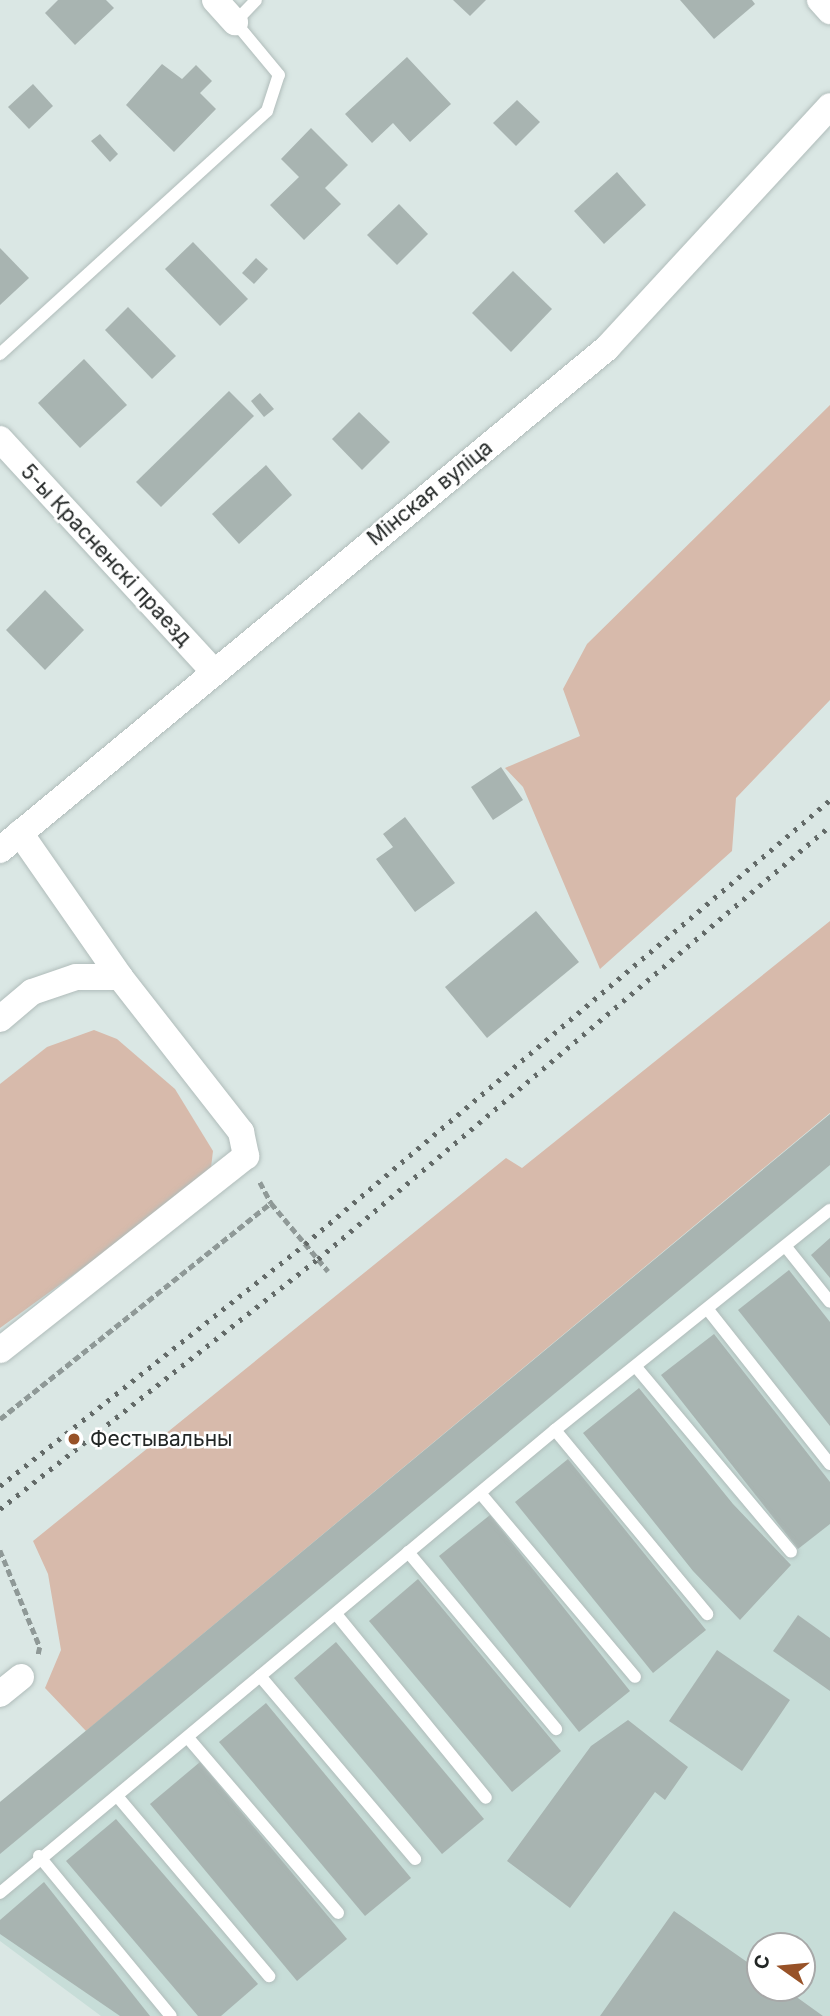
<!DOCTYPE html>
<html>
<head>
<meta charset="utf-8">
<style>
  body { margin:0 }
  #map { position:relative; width:830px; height:2016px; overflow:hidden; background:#dae7e4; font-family:Inter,sans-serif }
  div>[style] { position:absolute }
  .built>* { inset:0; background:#c7ddd8 }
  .green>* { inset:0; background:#d7baab }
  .building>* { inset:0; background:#a8b4b1 }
  .path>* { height:4.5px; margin-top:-2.25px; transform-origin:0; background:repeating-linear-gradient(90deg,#8f9997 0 7px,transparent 0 10.5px) }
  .roads { filter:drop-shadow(0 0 2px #b0bcba) drop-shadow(0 0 2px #b0bcba) }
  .lane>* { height:12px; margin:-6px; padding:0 6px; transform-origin:6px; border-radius:6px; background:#fff }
  .street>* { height:26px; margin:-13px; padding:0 13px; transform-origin:13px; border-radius:13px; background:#fff }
  .rail>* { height:5px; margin-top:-2.5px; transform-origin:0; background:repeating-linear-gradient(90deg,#636a68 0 3.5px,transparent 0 10.5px) }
  .dots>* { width:19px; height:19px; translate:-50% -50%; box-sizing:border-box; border:4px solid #fff; border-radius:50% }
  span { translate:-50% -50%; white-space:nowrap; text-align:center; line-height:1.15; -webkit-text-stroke:5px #fff; paint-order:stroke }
  .street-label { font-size:21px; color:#222625 }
  .poi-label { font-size:21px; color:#222625 }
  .left { translate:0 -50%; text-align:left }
  .north { position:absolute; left:746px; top:1932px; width:70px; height:70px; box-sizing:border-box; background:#fff; border:2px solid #a7a8a8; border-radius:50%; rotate:285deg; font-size:19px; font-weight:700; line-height:28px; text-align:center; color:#222625 }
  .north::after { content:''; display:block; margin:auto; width:24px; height:32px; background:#985228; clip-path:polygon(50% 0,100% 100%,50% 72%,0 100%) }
</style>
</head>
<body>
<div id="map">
  <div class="built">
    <div style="clip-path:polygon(evenodd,830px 1114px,830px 2016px,101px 2016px,0 1941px,0 1802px,830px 1114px,760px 1946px,802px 1946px,802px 1988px,760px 1988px,760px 1946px)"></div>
  </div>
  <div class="green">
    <div style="clip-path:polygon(830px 405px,830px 700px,736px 798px,732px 851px,600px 969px,523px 787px,505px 768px,580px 736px,563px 689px,587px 644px)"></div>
    <div style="clip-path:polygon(830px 921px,830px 1113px,86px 1731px,45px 1688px,61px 1650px,48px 1574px,33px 1541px,506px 1158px,522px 1168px)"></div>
    <div style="clip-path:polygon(94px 1030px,117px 1039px,175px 1089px,213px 1151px,210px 1176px,0 1328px,0 1084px,47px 1047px)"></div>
  </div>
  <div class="building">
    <div style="clip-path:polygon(58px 0,106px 0,114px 8px,75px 45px,45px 13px)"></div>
    <div style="clip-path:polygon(453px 0,486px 0,470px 16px)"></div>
    <div style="clip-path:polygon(680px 0,752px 0,755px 4px,714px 39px)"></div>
    <div style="clip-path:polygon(407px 57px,451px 104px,410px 142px,393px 123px,372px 143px,345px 114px)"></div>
    <div style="clip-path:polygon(162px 64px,182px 79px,196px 65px,212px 81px,200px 93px,216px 109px,174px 152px,126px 105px)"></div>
    <div style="clip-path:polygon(33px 84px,53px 106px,29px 129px,8px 107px)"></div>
    <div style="clip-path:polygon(517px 100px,540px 122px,516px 146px,493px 123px)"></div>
    <div style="clip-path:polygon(311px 128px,348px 165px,325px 188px,341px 204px,304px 240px,270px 205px,299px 177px,281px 159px)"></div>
    <div style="clip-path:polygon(100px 134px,118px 154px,110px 162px,91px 141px)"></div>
    <div style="clip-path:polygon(617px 172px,646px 205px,604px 244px,574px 211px)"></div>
    <div style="clip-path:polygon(399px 204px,428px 234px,397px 265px,367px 235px)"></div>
    <div style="clip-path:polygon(193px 242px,248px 299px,220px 326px,165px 269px)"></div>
    <div style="clip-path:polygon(0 248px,29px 278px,0 305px)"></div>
    <div style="clip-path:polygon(256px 258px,268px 269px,254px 284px,242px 273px)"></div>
    <div style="clip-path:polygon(513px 271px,552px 309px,511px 352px,472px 313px)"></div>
    <div style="clip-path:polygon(128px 307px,176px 356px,152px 379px,105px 330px)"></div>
    <div style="clip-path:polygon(84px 359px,127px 405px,80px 448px,38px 403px)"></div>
    <div style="clip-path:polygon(229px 391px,254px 416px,161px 507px,136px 482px)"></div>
    <div style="clip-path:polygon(260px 393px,274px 409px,264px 417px,251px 401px)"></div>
    <div style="clip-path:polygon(359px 412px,390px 442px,362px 470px,332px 439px)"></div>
    <div style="clip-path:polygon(266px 465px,292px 495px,239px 544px,212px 514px)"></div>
    <div style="clip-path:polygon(45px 590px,84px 630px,45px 670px,6px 630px)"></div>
    <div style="clip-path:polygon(501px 767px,523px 800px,493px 820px,471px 787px)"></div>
    <div style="clip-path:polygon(405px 817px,455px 883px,415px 912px,376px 859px,393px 847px,383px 834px)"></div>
    <div style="clip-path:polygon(536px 911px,579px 962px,487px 1038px,445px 987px)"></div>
    <div style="clip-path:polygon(830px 1114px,830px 1165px,0 1854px,0 1802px)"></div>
    <div style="clip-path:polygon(830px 1238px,830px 1278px,811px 1255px)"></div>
    <div style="clip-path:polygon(789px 1270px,830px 1322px,830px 1426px,738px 1310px)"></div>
    <div style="clip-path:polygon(714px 1334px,830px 1482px,830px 1524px,798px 1549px,661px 1375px)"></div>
    <div style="clip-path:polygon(639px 1388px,733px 1504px,791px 1565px,740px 1620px,693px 1571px,583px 1433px)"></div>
    <div style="clip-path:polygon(568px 1459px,706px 1630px,653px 1673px,515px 1502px)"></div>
    <div style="clip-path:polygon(490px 1515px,630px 1691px,579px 1732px,439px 1556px)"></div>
    <div style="clip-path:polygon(418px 1579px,561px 1751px,512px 1792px,369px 1621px)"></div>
    <div style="clip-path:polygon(798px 1615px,830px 1638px,830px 1691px,773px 1651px)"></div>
    <div style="clip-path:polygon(336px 1642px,484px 1819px,442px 1854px,294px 1678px)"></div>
    <div style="clip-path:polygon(717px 1650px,790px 1700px,742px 1771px,669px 1721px)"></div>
    <div style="clip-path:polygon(266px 1703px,411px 1878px,365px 1916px,219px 1742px)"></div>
    <div style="clip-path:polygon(628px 1720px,688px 1767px,665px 1800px,655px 1792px,570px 1908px,507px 1861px,591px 1746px)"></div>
    <div style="clip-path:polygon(200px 1762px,347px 1939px,297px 1981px,150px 1804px)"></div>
    <div style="clip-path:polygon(116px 1819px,258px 1984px,221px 2016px,198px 2016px,66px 1861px)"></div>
    <div style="clip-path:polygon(44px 1882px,150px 2016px,120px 2016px,0 1934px,0 1920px)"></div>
    <div style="clip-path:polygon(674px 1911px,760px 1971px,760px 1988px,784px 1988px,823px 2016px,600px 2016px)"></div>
  </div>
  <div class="path">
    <div style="left:260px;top:1182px;width:24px;rotate:62deg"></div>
    <div style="left:0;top:1419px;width:347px;rotate:-38.6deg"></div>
    <div style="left:271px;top:1203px;width:89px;rotate:50deg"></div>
    <div style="left:0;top:1550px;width:105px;rotate:67.6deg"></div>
    <div style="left:40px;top:1647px;width:9px;rotate:103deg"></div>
  </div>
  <div class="roads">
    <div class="lane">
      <div style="left:0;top:354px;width:361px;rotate:-42.3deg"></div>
      <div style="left:267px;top:111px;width:38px;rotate:-72deg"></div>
      <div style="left:279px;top:75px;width:69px;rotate:-129.7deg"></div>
      <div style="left:235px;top:22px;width:30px;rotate:-46deg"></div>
      <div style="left:786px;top:1247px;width:70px;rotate:51.3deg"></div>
      <div style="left:709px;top:1311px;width:195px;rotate:51.7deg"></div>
      <div style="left:636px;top:1367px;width:241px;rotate:50deg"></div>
      <div style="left:555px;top:1430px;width:239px;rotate:50.4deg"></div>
      <div style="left:481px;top:1494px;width:239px;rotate:49.9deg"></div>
      <div style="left:408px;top:1552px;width:231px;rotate:50.1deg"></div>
      <div style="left:336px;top:1614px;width:237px;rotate:50.8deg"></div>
      <div style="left:260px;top:1676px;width:240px;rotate:49.7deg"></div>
      <div style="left:189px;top:1739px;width:229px;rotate:49.4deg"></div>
      <div style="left:117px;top:1796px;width:236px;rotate:49.8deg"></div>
      <div style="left:39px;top:1856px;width:207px;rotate:50.5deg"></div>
      <div style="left:0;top:1893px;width:723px;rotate:-39.84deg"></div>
      <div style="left:555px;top:1430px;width:352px;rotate:-38.7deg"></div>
    </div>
    <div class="street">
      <div style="left:215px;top:0;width:30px;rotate:48deg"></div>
      <div style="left:820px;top:0;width:15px;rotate:48deg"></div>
      <div style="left:0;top:439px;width:315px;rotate:47.4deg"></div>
      <div style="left:20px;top:833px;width:175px;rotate:55.2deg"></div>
      <div style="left:0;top:850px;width:788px;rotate:-39.59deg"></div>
      <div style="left:607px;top:348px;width:329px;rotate:-47.3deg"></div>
      <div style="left:0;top:1019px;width:42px;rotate:-40.2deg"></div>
      <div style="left:32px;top:992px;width:46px;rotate:-18.8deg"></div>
      <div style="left:76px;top:977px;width:44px"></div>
      <div style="left:120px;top:977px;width:197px;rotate:52deg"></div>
      <div style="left:241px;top:1132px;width:25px;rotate:78deg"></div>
      <div style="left:246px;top:1156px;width:313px;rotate:141.7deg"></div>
      <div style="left:0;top:1694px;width:27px;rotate:-39deg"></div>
    </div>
  </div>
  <div class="rail">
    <div style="left:0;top:1486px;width:389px;rotate:-38.4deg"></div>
    <div style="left:305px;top:1244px;width:688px;rotate:-40.22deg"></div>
    <div style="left:0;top:1509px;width:405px;rotate:-38.2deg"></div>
    <div style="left:318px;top:1259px;width:671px;rotate:-40.22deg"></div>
  </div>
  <div class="dots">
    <div style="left:74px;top:1439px;background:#985228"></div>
  </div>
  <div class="street-label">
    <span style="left:430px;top:493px;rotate:-39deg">Мінская вуліца</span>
    <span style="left:106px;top:555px;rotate:47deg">5-ы Красненскі праезд</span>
  </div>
  <div class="poi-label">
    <span class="left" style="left:90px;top:1439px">Фестывальны</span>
  </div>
  <div class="north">С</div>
</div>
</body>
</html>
